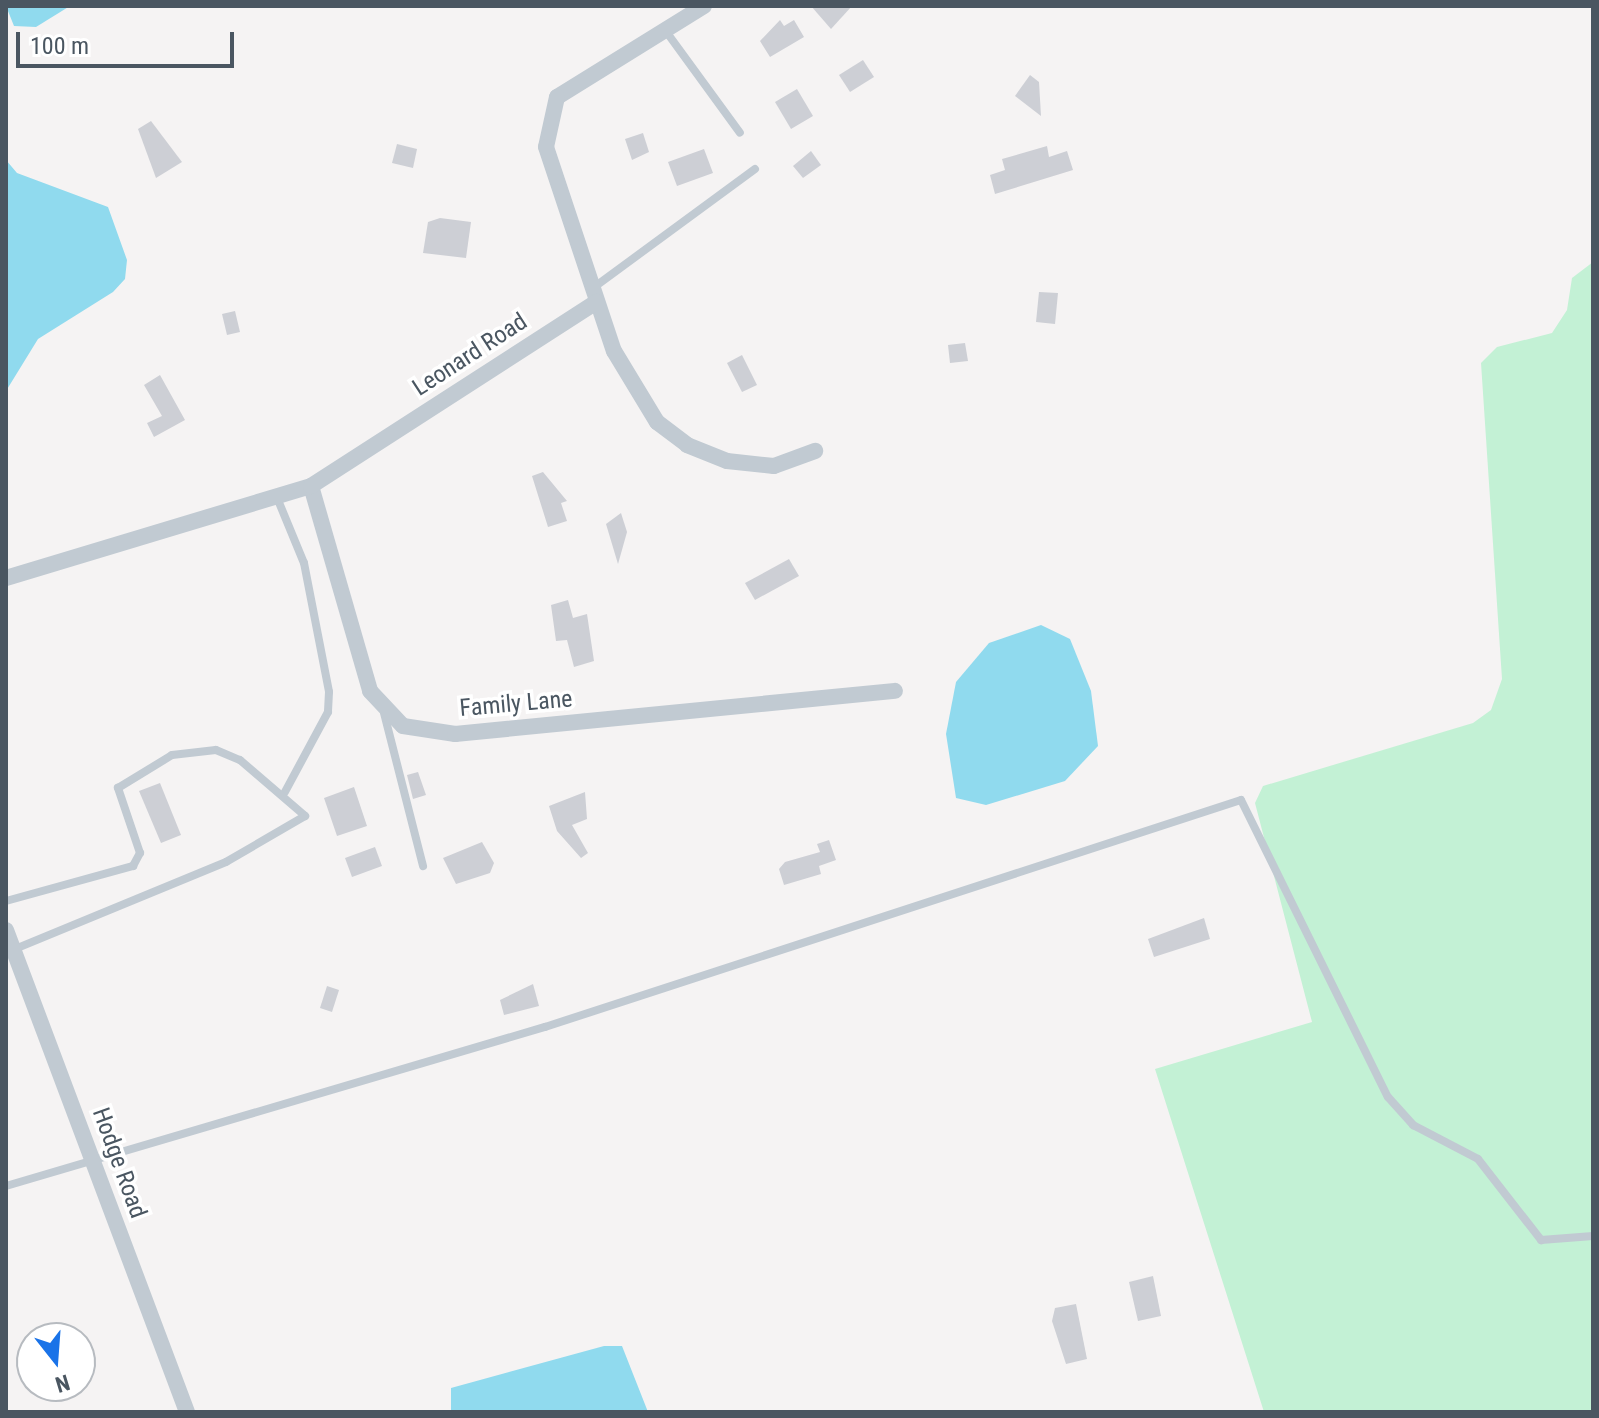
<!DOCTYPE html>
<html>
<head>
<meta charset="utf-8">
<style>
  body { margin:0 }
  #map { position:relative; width:1599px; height:1418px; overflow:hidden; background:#f5f3f3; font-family:"Roboto Condensed",sans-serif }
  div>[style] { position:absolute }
  .green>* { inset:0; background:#c3f1d5 }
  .water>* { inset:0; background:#90daee }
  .building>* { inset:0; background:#cdcfd5 }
  .lane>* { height:8px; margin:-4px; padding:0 4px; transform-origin:4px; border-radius:4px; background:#c1cad2 }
  .street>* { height:16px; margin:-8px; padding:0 8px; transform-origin:8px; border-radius:8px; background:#c1cad2 }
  span { translate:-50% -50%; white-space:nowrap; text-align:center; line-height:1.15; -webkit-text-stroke:7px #fff; paint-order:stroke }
  .street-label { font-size:24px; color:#4a5661 }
  .frame { position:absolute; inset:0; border:8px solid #4a5661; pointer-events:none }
  .north { position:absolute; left:16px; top:1322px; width:80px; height:80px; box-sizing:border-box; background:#fff; border:2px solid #b7bbc0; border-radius:50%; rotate:163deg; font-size:22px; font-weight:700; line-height:32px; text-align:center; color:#4a5661 }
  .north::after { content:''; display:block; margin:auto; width:28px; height:36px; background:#1a73e8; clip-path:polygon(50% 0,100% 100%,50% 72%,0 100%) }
  .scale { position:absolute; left:16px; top:32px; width:218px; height:36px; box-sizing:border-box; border:4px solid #4a5661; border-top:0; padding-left:10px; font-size:24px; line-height:28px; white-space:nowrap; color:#4a5661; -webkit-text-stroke:6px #fff; paint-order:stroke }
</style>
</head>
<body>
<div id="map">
  <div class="green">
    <div style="clip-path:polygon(1593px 262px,1593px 1412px,1264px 1412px,1155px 1069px,1312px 1022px,1255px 803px,1263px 786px,1473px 723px,1491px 710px,1502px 679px,1481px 363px,1497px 347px,1552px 333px,1567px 310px,1572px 278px)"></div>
  </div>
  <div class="water">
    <div style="clip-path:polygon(6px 6px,70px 6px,36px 27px,14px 26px)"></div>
    <div style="clip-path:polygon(6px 160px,17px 173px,108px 207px,127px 260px,125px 279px,113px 292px,38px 339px,6px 391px)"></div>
    <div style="clip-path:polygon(1041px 625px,1070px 639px,1091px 691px,1098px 746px,1065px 781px,986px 805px,956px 798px,946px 734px,956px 682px,989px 643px)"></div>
    <div style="clip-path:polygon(604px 1346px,622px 1346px,648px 1412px,451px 1412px,451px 1388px)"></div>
  </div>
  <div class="building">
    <div style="clip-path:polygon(811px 6px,852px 6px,831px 29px)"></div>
    <div style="clip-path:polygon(780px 20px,784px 26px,794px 20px,804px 37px,770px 57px,760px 41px)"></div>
    <div style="clip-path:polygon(863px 60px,874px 77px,850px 92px,839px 75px)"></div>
    <div style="clip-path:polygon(1030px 75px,1039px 82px,1041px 116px,1015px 96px)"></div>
    <div style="clip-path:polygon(797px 89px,813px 116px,791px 129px,775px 102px)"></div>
    <div style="clip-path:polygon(151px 121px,182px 162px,156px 178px,138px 129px)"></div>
    <div style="clip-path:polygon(643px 133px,649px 152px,632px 160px,625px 139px)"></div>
    <div style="clip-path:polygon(397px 144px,417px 149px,413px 168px,392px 163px)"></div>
    <div style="clip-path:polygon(1047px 146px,1049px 157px,1067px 151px,1073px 170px,995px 194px,990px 175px,1005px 170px,1002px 159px)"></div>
    <div style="clip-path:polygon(704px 149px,713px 173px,677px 186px,668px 162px)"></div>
    <div style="clip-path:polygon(811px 151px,821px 165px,803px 178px,793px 166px)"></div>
    <div style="clip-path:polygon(440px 218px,471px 222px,466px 258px,423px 253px,428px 222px)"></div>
    <div style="clip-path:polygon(1039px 292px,1058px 293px,1055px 324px,1036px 322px)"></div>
    <div style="clip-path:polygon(235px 311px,240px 332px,227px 335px,222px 314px)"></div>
    <div style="clip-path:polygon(965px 343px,968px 361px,950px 363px,948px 345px)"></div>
    <div style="clip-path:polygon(742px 355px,757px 385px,742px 392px,727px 363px)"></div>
    <div style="clip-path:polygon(160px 375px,185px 420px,154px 437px,147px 423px,162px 416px,144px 385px)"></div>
    <div style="clip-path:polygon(543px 472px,567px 501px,561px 503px,567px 521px,548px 527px,532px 476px)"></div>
    <div style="clip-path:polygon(621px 513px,627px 532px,618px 564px,606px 524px)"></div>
    <div style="clip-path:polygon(789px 559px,799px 576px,755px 600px,745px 583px)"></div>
    <div style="clip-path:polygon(568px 600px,573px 618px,587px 614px,594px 661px,574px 667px,567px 640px,556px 641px,551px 605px)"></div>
    <div style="clip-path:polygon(418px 772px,426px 795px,413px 799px,407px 775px)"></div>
    <div style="clip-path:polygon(160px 783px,181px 835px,161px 843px,139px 791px)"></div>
    <div style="clip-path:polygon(354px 787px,367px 826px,337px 836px,324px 798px)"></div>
    <div style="clip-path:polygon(585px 792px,587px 819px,572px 825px,588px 853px,581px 858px,557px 831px,549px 806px)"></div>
    <div style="clip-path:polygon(829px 840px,836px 860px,819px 866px,821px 874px,784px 885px,779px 869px,785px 862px,820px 852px,817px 844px)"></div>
    <div style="clip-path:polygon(482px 842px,494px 863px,490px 873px,456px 884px,443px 858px)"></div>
    <div style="clip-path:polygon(375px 847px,382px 866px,352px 877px,345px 858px)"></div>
    <div style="clip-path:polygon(1204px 918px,1210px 939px,1154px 957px,1148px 939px)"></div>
    <div style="clip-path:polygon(533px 984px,539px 1006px,504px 1015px,500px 1000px)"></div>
    <div style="clip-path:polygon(327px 986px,339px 990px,332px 1012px,320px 1008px)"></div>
    <div style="clip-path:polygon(1153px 1276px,1161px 1316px,1138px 1321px,1129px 1282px)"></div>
    <div style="clip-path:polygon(1076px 1304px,1087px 1359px,1066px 1364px,1052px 1321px,1055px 1308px)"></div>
  </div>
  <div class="lane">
    <div style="left:665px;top:30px;width:127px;rotate:53.9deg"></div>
    <div style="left:593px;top:288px;width:201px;rotate:-36.3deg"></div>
    <div style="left:278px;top:500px;width:68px;rotate:67.6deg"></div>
    <div style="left:304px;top:563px;width:131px;rotate:79deg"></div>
    <div style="left:329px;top:692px;width:20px;rotate:93deg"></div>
    <div style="left:328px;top:712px;width:91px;rotate:118.3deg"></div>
    <div style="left:384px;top:713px;width:158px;rotate:75.7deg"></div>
    <div style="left:6px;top:901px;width:132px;rotate:-15.4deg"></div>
    <div style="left:133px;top:866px;width:15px;rotate:-62deg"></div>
    <div style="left:140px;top:853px;width:69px;rotate:-108.7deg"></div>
    <div style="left:118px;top:788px;width:63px;rotate:-31.4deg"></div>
    <div style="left:172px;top:755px;width:44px;rotate:-6.5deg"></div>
    <div style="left:216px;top:750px;width:26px;rotate:23deg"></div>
    <div style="left:240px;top:760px;width:86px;rotate:40.7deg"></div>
    <div style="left:305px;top:816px;width:91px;rotate:149.8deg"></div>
    <div style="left:226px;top:862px;width:228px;rotate:157.6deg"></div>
    <div style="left:6px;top:1186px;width:562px;rotate:-16.44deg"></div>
    <div style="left:545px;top:1027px;width:732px;rotate:-18.06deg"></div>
    <div style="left:1241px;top:800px;width:331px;rotate:63.7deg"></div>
    <div style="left:1388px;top:1097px;width:38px;rotate:48deg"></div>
    <div style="left:1413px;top:1125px;width:73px;rotate:27.6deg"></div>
    <div style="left:1478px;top:1159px;width:103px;rotate:52.1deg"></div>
    <div style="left:1541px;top:1240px;width:52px;rotate:-4.4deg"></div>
  </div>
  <div class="street">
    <div style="left:704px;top:6px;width:173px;rotate:148.2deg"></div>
    <div style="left:557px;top:97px;width:51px;rotate:102.4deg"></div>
    <div style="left:546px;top:147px;width:215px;rotate:71.6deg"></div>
    <div style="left:614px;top:351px;width:83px;rotate:58.8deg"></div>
    <div style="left:657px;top:422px;width:38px;rotate:37deg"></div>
    <div style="left:687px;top:445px;width:43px;rotate:21.8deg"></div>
    <div style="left:727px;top:461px;width:47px;rotate:6.1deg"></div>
    <div style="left:774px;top:466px;width:44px;rotate:-20.1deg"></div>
    <div style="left:311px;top:486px;width:213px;rotate:73.9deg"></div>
    <div style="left:370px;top:691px;width:48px;rotate:46.7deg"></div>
    <div style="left:403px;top:726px;width:53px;rotate:8.7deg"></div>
    <div style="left:455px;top:734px;width:442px;rotate:-5.6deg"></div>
    <div style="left:6px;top:578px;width:319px;rotate:-16.8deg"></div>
    <div style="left:311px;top:486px;width:340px;rotate:-32.8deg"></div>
    <div style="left:6px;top:930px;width:515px;rotate:69.42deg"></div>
  </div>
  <div class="street-label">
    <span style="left:470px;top:355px;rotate:-33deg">Leonard Road</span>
    <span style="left:516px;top:704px;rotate:-5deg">Family Lane</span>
    <span style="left:119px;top:1163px;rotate:70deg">Hodge Road</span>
  </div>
  <div class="frame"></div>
  <div class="north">N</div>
  <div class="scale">100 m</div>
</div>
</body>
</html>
